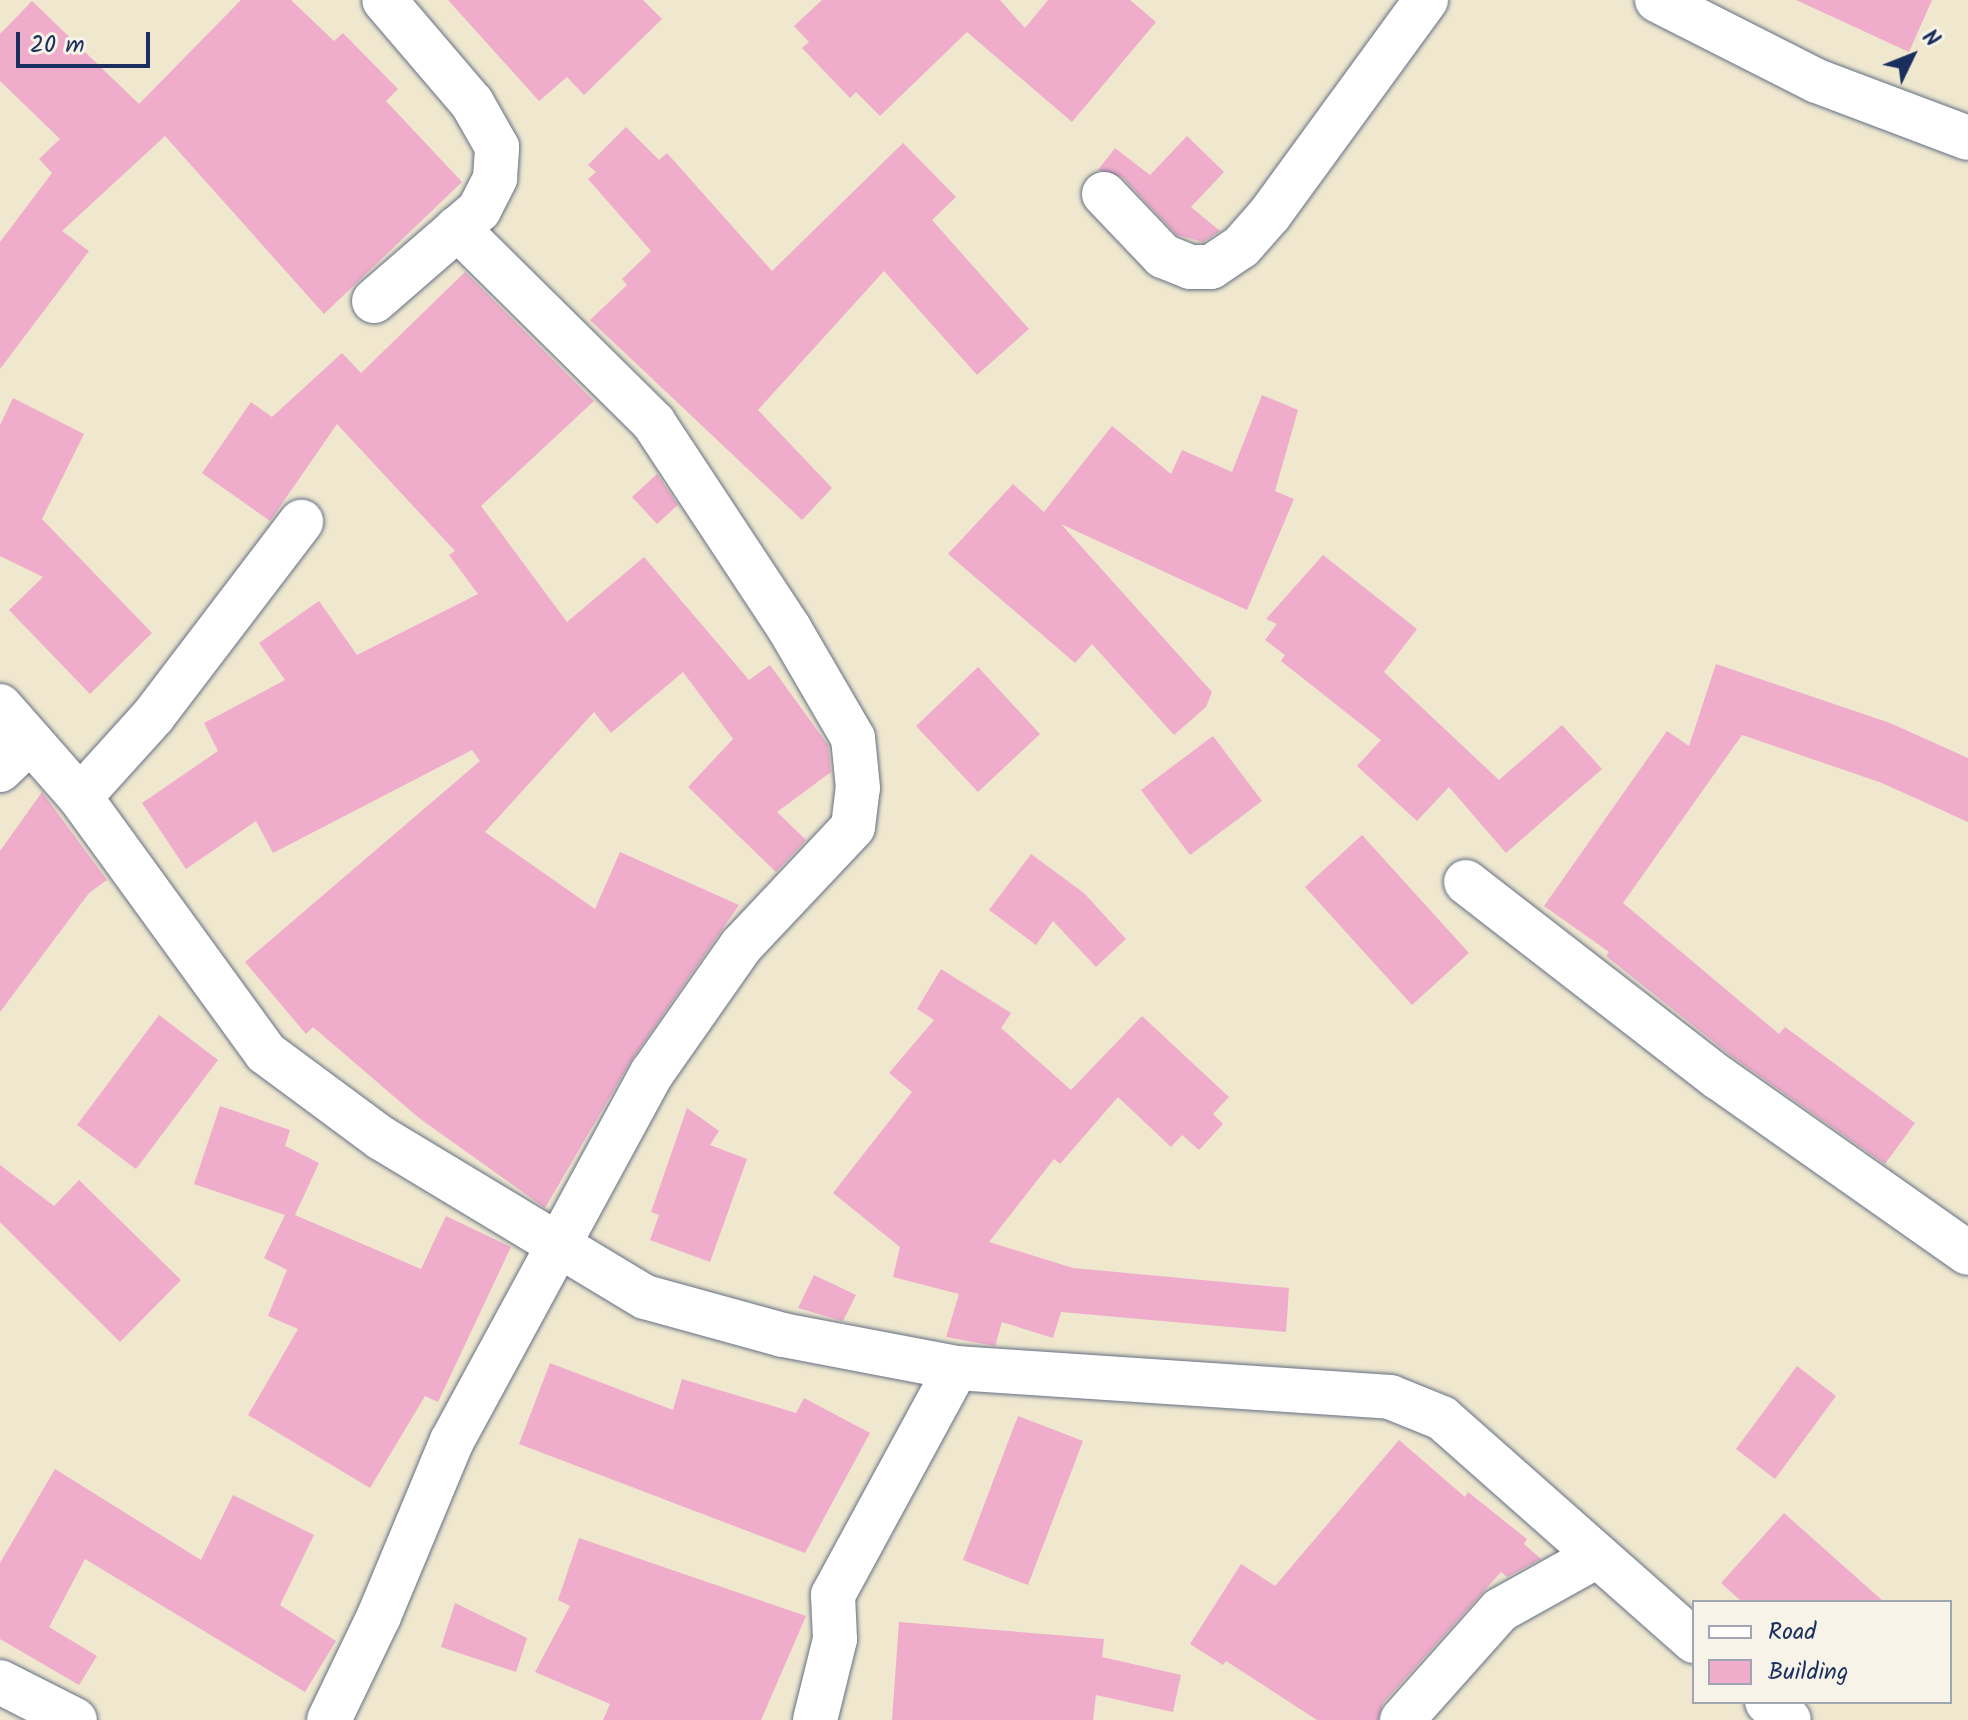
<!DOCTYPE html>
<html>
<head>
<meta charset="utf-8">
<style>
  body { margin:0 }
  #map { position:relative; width:1968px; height:1720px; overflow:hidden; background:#efe8cf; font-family:Kalam,sans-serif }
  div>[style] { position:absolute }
  .building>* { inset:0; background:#efadcb }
  .roads { filter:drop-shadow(0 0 2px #657086) drop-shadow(0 0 2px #657086) }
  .street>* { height:44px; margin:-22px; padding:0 22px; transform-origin:22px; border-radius:22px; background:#fff }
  span { translate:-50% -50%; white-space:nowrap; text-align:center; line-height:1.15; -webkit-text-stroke:6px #f7f3e8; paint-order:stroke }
  .legend { position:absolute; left:1692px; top:1600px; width:260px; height:104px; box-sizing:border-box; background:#f7f3e8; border:2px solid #9fa5b1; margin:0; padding:10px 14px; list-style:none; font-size:24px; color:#1b2f5e }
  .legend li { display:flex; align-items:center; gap:16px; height:40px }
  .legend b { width:40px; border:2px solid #9fa5b1 }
  .north { position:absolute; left:1872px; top:16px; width:80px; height:80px; -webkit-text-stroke:6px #f7f3e8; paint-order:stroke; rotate:47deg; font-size:22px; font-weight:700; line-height:32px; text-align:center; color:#1b2f5e }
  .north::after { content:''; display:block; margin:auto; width:28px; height:36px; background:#1b2f5e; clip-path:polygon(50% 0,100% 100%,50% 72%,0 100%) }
  .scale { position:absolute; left:16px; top:32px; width:134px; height:36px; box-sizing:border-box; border:4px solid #1b2f5e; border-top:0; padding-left:10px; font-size:24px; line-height:28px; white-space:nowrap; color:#1b2f5e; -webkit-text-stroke:6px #f7f3e8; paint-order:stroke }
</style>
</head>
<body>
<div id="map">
  <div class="building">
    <div style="clip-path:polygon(241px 0,291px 0,334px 41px,343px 33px,398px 89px,386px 101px,462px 182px,324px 314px,165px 136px,62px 231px,89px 251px,0 369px,0 242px,52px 173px,39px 159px,60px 139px,0 81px,0 34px,32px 1px,139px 104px)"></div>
    <div style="clip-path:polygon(448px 0,643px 0,662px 19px,584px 95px,567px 77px,539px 101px)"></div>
    <div style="clip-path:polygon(822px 0,1000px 0,1025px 28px,1048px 0,1130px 0,1156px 22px,1072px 122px,967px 32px,880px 116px,856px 92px,850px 98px,802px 48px,809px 42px,794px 26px)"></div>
    <div style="clip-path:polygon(1796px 0,1932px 0,1909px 52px)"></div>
    <div style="clip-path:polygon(626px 127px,659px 160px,667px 153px,772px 271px,903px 143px,956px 197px,932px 220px,1029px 329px,977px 375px,884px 271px,758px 410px,832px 488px,802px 520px,590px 320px,627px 285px,622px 279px,651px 251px,588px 179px,596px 172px,588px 165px)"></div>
    <div style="clip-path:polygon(1187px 136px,1224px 172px,1191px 207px,1220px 231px,1203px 242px,1177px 235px,1122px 177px,1098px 170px,1115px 148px,1150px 175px)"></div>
    <div style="clip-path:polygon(465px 272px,594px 401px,481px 506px,567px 622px,644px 557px,749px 680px,770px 665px,828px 745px,831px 772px,777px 812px,806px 840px,776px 872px,688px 787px,733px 739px,683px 672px,611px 733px,594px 712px,485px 832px,595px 909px,620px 852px,739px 905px,632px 1059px,545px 1208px,419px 1118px,313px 1027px,306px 1034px,245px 962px,480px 761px,472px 750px,273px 853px,256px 821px,186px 869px,142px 803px,218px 751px,204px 723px,285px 680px,259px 643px,319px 601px,357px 655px,478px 594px,449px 555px,455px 551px,337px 424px,270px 521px,202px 473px,251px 402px,272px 417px,342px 353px,361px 373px)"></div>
    <div style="clip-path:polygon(1262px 395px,1298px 410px,1275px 491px,1294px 499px,1247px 610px,1061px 524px,1212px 692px,1206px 707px,1174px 735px,1092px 644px,1075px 663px,948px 554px,1013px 484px,1044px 512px,1112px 426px,1171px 474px,1182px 450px,1232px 472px)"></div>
    <div style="clip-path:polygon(13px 398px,84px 434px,42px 519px,152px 633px,90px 694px,9px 610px,43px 577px,0 556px,0 425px)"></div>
    <div style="clip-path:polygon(657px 474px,678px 505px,657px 524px,632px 497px)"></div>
    <div style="clip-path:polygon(1323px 555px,1417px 629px,1384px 672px,1499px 780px,1562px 725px,1602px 769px,1506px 853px,1449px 787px,1417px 821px,1357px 766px,1381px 740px,1281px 661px,1285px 655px,1265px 640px,1277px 624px,1266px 619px)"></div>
    <div style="clip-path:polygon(1716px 664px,1890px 723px,1968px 758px,1968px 822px,1882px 783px,1742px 735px,1623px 903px,1779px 1034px,1785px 1027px,1915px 1123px,1885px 1164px,1734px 1058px,1606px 956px,1609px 952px,1544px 906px,1667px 731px,1689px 746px)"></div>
    <div style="clip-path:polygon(978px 667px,1040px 734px,978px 792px,916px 726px)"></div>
    <div style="clip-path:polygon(1213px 736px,1262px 801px,1190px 855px,1141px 790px)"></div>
    <div style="clip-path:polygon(42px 792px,107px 880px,89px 893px,0 1012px,0 851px)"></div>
    <div style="clip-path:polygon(1362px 835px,1469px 953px,1412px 1005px,1305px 887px)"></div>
    <div style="clip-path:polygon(1031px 854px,1084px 893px,1126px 939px,1096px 967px,1053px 921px,1036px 945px,989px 910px)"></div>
    <div style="clip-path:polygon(941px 969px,1011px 1013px,1001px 1028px,1071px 1090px,1142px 1016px,1229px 1097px,1213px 1114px,1223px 1124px,1199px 1150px,1182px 1135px,1171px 1147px,1118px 1097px,1060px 1164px,1054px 1159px,989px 1242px,1073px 1268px,1289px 1288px,1286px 1332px,1061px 1312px,1053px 1338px,1002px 1322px,995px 1346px,946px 1337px,959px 1294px,893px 1277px,900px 1247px,833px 1193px,912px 1092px,889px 1073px,934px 1020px,917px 1009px)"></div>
    <div style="clip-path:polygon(159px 1015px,218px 1060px,136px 1169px,77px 1125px)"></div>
    <div style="clip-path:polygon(220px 1106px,290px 1130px,285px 1146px,319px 1163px,295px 1215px,421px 1269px,446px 1216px,511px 1247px,438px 1402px,425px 1396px,370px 1488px,248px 1415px,298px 1329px,268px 1316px,287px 1270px,264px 1258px,285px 1215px,194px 1184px)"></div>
    <div style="clip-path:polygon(687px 1108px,719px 1131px,710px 1145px,747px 1159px,710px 1262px,650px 1240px,659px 1215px,651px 1212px)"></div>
    <div style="clip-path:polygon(0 1165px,54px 1206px,79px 1180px,181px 1280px,120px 1342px,0 1222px)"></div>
    <div style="clip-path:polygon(814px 1275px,856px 1295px,843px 1321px,798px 1308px)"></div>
    <div style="clip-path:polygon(550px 1363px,673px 1410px,682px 1379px,796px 1413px,804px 1398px,870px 1433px,805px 1553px,519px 1444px)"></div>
    <div style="clip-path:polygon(1797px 1366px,1836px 1396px,1775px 1479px,1736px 1449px)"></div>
    <div style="clip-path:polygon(1018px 1416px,1083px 1441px,1028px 1585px,963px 1560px)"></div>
    <div style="clip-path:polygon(1399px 1440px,1465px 1497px,1468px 1492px,1527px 1539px,1524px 1544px,1541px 1559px,1507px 1577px,1501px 1572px,1383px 1703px,1378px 1720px,1317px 1720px,1226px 1661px,1223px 1665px,1190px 1644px,1241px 1564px,1275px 1586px)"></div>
    <div style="clip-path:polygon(55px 1469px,201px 1560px,233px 1495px,314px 1535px,280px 1605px,336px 1641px,305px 1692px,85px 1559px,49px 1627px,97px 1656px,79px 1685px,0 1639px,0 1563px)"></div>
    <div style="clip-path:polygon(1784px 1513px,1884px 1602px,1742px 1602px,1721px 1583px)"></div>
    <div style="clip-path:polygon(579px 1538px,806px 1616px,761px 1720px,603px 1720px,610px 1704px,535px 1672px,570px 1606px,558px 1600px)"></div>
    <div style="clip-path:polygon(455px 1603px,527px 1638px,516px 1672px,441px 1647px)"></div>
    <div style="clip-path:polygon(899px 1622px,1104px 1639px,1102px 1657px,1181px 1675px,1173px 1712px,1096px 1695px,1093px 1720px,892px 1720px)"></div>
  </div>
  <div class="roads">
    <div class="street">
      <div style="left:1657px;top:0;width:179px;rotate:26.9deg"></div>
      <div style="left:1817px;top:81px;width:161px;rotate:20.7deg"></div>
      <div style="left:1104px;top:194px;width:86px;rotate:46.4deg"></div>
      <div style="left:1163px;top:256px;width:29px;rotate:22deg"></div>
      <div style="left:1190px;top:267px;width:21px"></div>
      <div style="left:1211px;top:267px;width:36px;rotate:-34deg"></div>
      <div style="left:1241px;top:247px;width:44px;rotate:-48.7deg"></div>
      <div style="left:1270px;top:214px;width:265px;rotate:-53.9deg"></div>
      <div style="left:374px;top:301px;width:139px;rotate:-40.9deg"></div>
      <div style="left:479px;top:210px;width:36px;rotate:-63deg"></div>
      <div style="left:495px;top:178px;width:31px;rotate:-86deg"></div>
      <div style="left:497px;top:147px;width:51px;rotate:-119.6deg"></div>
      <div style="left:472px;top:103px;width:135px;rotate:-130.5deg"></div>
      <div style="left:0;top:706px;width:121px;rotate:48.7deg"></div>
      <div style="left:80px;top:797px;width:316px;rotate:54deg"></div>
      <div style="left:266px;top:1053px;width:143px;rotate:36.5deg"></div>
      <div style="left:381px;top:1138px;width:308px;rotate:31.1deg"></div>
      <div style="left:645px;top:1297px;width:143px;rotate:15.4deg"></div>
      <div style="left:783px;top:1335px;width:176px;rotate:10.8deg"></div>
      <div style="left:956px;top:1368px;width:435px;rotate:3.8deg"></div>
      <div style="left:1390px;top:1397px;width:56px;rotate:22deg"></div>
      <div style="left:1442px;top:1418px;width:337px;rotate:41.5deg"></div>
      <div style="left:0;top:770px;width:42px;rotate:-44deg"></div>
      <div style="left:80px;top:797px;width:110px;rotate:-47.9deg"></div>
      <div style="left:154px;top:715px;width:243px;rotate:-52.7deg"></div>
      <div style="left:1466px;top:882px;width:320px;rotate:37.8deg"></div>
      <div style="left:1719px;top:1078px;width:304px;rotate:35.1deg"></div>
      <div style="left:0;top:1682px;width:84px;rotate:26.9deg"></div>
      <div style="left:1767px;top:1702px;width:28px;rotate:39deg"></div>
      <div style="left:329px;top:1720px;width:115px;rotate:-64.3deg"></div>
      <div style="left:379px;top:1616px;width:190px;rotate:-67.4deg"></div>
      <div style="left:452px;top:1441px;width:419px;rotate:-61.5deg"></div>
      <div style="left:652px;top:1073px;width:155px;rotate:-55deg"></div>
      <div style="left:741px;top:946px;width:163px;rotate:-46.7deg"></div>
      <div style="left:853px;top:827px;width:39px;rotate:-83deg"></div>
      <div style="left:858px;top:788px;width:50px;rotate:-95.7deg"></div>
      <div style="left:853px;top:738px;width:127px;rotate:-120.2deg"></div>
      <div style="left:789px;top:628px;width:245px;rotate:-123.4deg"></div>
      <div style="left:654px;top:423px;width:277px;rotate:-135.3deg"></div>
      <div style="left:815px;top:1720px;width:83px;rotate:-76.1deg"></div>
      <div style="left:835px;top:1639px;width:44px;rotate:-92.6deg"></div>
      <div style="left:833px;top:1595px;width:258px;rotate:-61.5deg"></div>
      <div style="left:1402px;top:1720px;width:147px;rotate:-48.3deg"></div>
      <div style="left:1500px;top:1610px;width:111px;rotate:-29.1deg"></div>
    </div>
  </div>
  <ul class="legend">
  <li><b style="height:10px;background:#fff"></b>Road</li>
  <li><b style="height:22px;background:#efadcb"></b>Building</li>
  </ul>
  <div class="north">N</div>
  <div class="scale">20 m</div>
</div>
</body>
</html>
